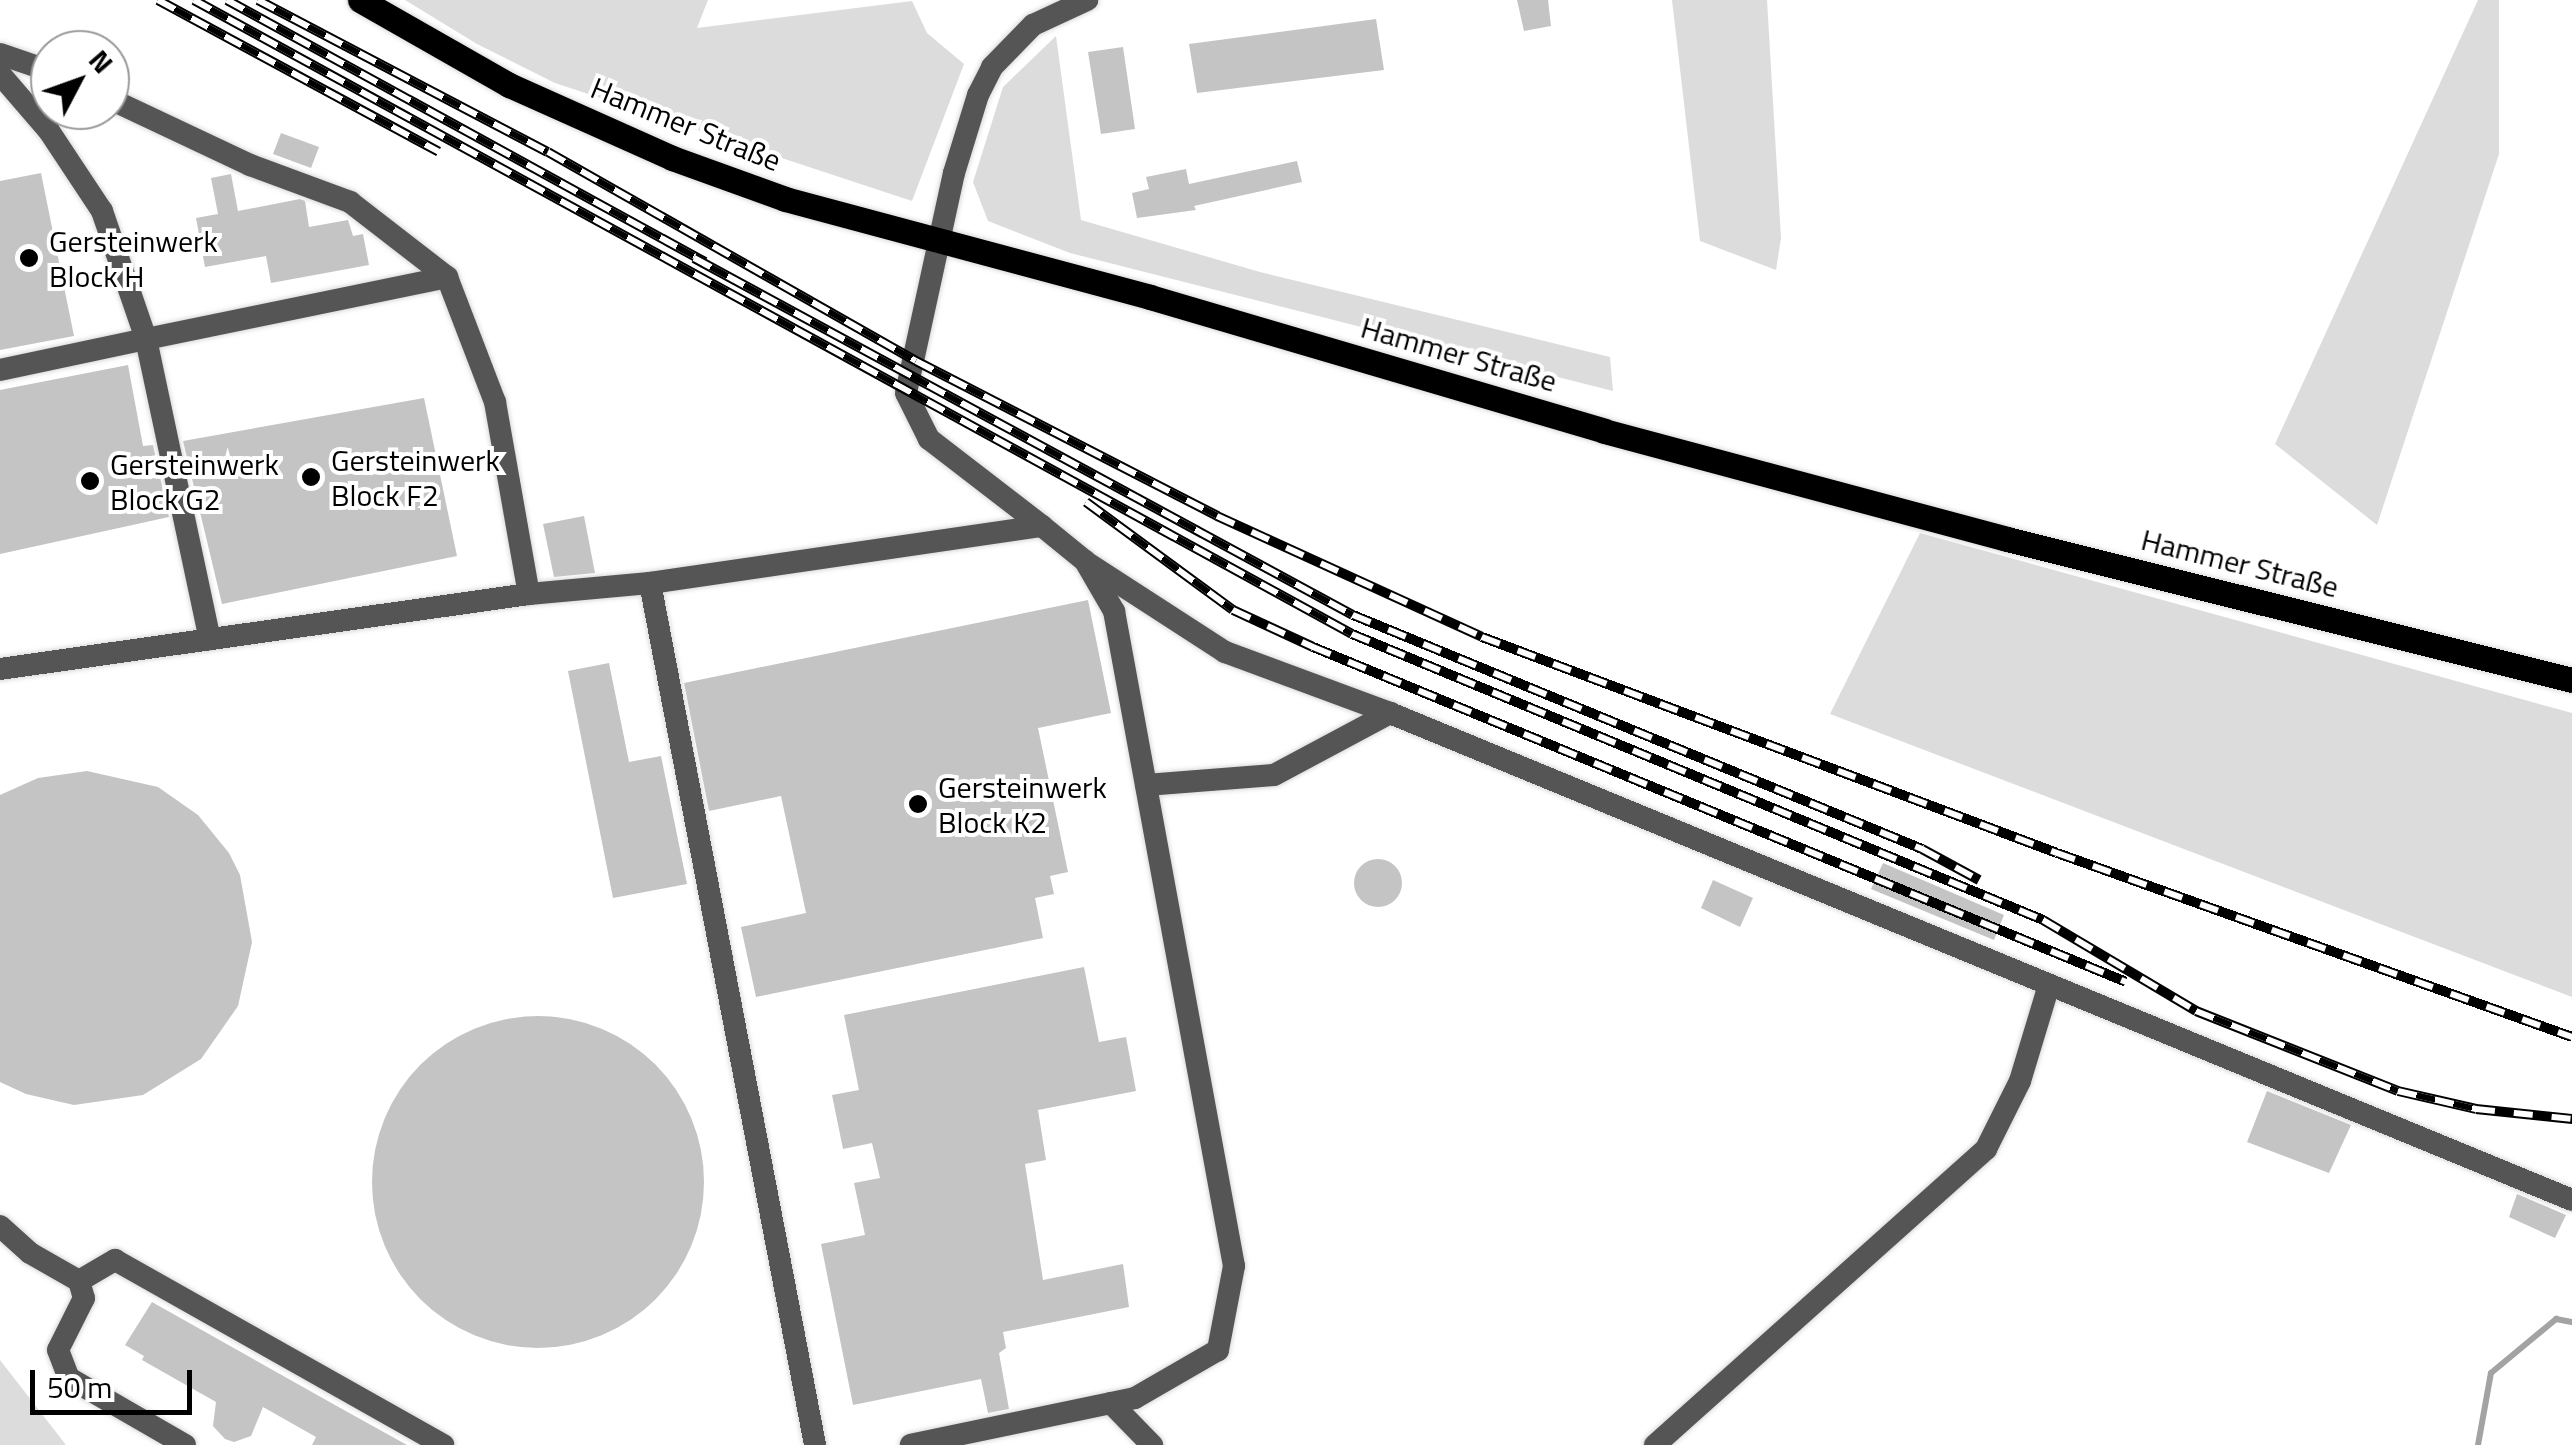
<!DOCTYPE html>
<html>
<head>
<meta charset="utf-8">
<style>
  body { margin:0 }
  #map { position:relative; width:2572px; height:1445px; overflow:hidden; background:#fff; font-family:"Titillium Web",sans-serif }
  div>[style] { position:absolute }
  .green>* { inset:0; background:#dcdcdc }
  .stream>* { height:6px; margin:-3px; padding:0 3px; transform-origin:3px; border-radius:3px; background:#a3a3a3 }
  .building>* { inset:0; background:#c4c4c4 }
  .round { border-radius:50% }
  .roads { filter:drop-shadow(0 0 2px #dbdbdb) drop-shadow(0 0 2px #dbdbdb) }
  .minor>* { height:22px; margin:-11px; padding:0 11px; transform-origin:11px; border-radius:11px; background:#555 }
  .major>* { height:25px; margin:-12.5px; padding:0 12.5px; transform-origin:12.5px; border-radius:12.5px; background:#000 }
  .rail>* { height:10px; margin-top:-5px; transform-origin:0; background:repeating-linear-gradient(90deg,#fff 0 19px,#000 0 38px); box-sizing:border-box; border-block:2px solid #000 }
  .dots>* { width:28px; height:28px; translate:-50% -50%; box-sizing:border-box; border:5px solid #fff; border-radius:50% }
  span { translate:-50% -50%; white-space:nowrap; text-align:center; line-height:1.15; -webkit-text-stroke:8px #fff; paint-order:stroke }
  .street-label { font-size:30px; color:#000 }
  .poi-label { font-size:30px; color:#000 }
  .left { translate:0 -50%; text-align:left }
  .north { position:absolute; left:30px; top:30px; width:100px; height:100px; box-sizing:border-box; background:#fff; border:2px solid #999; border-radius:50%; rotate:49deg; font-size:28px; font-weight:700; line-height:40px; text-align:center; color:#000 }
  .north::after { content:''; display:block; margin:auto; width:35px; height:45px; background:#000; clip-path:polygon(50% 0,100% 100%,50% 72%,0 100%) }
  .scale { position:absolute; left:30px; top:1370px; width:162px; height:45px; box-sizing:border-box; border:5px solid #000; border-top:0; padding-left:12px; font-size:30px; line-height:35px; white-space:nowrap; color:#000; -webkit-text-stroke:8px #fff; paint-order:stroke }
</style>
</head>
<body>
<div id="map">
  <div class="green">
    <div style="clip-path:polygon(405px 0,708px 0,697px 28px,912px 1px,927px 33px,964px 64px,912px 201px,555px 83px,477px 44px)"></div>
    <div style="clip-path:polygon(1672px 0,1767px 0,1781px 238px,1776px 270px,1700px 241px)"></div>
    <div style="clip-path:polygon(2478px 0,2499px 0,2499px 154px,2377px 525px,2275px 444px)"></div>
    <div style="clip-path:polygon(1056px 36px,1081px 220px,1260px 272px,1610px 357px,1613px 391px,1070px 253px,988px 221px,973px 182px,1003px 87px)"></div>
    <div style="clip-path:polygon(1920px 533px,2572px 713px,2572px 997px,1830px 714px)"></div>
    <div style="clip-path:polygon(0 1360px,66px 1445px,0 1445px)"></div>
  </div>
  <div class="stream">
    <div style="left:2478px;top:1445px;width:73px;rotate:-79.8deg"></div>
    <div style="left:2491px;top:1373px;width:85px;rotate:-39.7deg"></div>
    <div style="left:2556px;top:1319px;width:16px;rotate:11deg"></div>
  </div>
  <div class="building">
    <div style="clip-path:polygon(1517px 0,1548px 0,1551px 26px,1524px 31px)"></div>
    <div style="clip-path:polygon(1376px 19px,1384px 70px,1197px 93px,1189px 44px)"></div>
    <div style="clip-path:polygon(1123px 47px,1135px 129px,1101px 134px,1088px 52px)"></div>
    <div style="clip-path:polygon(281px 133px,319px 147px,311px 168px,273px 154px)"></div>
    <div style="clip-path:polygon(1297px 161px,1302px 182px,1194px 206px,1196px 210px,1137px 218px,1132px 193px,1149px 189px,1146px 177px,1186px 169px,1189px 184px)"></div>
    <div style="clip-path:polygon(41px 173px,74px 336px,0 350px,0 181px)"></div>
    <div style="clip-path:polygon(231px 174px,238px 211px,300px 199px,305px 201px,309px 227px,348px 220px,353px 236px,363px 234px,369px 265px,271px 283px,266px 256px,205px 267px,196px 218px,218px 214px,211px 178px)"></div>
    <div style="clip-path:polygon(128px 365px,143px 446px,153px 445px,169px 517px,0 554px,0 390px)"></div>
    <div style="clip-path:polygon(424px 398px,457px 556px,222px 604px,183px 441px)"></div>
    <div style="clip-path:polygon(584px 516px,595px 573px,554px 577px,543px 524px)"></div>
    <div style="clip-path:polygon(1088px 600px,1111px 713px,1038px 728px,1068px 872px,1050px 876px,1054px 894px,1035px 898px,1043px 938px,756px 997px,741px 927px,806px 913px,781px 796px,709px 811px,684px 683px)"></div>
    <div style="clip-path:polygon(609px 663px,629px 762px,661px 756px,687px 884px,613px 898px,568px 671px)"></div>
    <div style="clip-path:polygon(87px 771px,158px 787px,198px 815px,229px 853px,240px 875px,252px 942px,238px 1006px,201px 1059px,143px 1095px,74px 1105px,26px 1094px,0 1082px,0 795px,38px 778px)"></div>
    <div class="round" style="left:1354px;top:859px;width:48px;height:48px"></div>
    <div style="clip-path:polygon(1883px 863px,2004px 915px,1994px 940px,1871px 889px)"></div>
    <div style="clip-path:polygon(1713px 880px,1753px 898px,1740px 927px,1701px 908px)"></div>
    <div style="clip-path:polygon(1084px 967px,1099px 1042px,1126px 1037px,1136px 1091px,1038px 1110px,1046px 1160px,1025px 1164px,1043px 1280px,1123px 1264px,1129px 1307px,1003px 1332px,1006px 1348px,999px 1353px,1009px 1409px,988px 1413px,981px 1379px,853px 1405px,821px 1244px,865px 1235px,854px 1183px,880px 1178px,872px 1143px,843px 1149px,832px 1095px,859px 1090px,844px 1015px)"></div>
    <div class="round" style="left:372px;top:1016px;width:332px;height:332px"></div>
    <div style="clip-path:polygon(2267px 1091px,2351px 1125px,2329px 1173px,2247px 1142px)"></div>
    <div style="clip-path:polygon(2517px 1194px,2566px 1215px,2555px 1238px,2509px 1217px)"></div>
    <div style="clip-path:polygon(152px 1302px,335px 1405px,407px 1445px,312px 1445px,316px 1437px,263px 1407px,251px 1436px,234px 1442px,225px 1439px,213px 1426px,216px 1402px,142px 1360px,144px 1356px,125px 1345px)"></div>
  </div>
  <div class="roads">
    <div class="minor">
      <div style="left:0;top:54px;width:53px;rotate:18.8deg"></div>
      <div style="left:0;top:74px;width:75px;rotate:49.3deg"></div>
      <div style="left:49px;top:131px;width:96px;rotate:56.5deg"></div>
      <div style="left:102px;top:211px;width:135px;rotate:71deg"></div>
      <div style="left:146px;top:339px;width:307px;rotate:-11.6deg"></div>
      <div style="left:110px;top:99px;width:155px;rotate:25.2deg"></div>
      <div style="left:250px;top:165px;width:107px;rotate:20.3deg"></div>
      <div style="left:350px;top:202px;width:123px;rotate:37.7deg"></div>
      <div style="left:447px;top:277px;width:134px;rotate:69deg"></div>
      <div style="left:495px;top:402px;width:195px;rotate:80deg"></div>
      <div style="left:529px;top:594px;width:121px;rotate:-5.2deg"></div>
      <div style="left:650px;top:583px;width:396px;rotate:-8.3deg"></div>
      <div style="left:1042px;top:526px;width:55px;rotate:39.1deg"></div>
      <div style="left:1085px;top:561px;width:58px;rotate:59.9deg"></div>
      <div style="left:1114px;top:611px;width:666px;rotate:79.62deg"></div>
      <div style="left:1234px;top:1266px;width:86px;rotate:100.8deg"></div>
      <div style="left:1218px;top:1350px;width:96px;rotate:150deg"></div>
      <div style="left:1135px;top:1398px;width:229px;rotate:168.2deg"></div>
      <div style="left:0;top:370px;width:149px;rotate:-12deg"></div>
      <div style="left:146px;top:339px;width:307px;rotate:78deg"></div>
      <div style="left:1042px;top:526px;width:143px;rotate:-142.4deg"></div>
      <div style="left:929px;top:439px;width:51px;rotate:-116.6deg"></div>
      <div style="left:906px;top:393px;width:225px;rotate:-77.7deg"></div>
      <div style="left:954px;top:173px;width:82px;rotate:-72.9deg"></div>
      <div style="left:978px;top:95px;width:31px;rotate:-63deg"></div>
      <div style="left:992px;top:67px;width:59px;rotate:-45.7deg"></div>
      <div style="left:1033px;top:25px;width:60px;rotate:-24.8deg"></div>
      <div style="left:1089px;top:564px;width:162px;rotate:32.9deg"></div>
      <div style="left:1225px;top:652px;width:176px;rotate:20.3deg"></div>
      <div style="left:1390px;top:713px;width:1278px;rotate:22.39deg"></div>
      <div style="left:650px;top:583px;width:878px;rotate:79.16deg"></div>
      <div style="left:0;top:669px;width:534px;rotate:-8.07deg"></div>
      <div style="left:1146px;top:785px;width:128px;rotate:-4.5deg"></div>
      <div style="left:1274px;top:775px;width:132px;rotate:-28.1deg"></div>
      <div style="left:0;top:1226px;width:40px;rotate:42deg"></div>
      <div style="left:30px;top:1253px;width:56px;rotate:29.7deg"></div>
      <div style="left:79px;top:1281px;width:18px;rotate:74deg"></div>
      <div style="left:84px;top:1298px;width:58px;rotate:116.6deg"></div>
      <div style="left:58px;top:1350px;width:30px;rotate:69deg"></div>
      <div style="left:69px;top:1378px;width:134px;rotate:30deg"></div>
      <div style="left:79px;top:1281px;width:42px;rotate:-30.3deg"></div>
      <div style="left:115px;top:1260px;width:377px;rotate:29.4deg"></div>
      <div style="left:1111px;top:1403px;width:59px;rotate:45.7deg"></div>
      <div style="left:1655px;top:1445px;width:444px;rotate:-41.8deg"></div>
      <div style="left:1986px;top:1149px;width:76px;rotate:-63.4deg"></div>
      <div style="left:2020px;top:1081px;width:100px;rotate:-73.2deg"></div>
    </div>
    <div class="major">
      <div style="left:360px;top:0;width:172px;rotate:29.7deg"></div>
      <div style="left:509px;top:85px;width:179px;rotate:24.1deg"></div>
      <div style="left:672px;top:158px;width:120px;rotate:19.9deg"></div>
      <div style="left:785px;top:199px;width:378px;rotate:15deg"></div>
      <div style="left:1150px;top:297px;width:473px;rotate:16.4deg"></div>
      <div style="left:1604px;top:431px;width:417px;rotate:15deg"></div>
      <div style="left:2007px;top:539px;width:582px;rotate:14.01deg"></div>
    </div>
  </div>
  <div class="rail">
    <div style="left:158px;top:0;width:319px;rotate:28.4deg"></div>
    <div style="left:194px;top:0;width:1320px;rotate:28.7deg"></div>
    <div style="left:1352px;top:634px;width:748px;rotate:22.48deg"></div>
    <div style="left:2043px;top:920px;width:178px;rotate:30.7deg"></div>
    <div style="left:2196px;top:1011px;width:217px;rotate:21.6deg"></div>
    <div style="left:2398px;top:1091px;width:80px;rotate:13deg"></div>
    <div style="left:2476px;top:1109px;width:97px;rotate:5.9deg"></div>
    <div style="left:227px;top:0;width:545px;rotate:28.73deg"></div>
    <div style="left:258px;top:0;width:327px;rotate:27.7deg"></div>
    <div style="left:548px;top:152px;width:423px;rotate:29.6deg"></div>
    <div style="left:916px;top:361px;width:339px;rotate:27.2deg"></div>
    <div style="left:1217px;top:516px;width:291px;rotate:24.5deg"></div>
    <div style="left:1482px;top:637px;width:614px;rotate:20.59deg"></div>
    <div style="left:2057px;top:853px;width:547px;rotate:19.66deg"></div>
    <div style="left:694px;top:258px;width:749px;rotate:28.45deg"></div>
    <div style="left:1353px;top:615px;width:615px;rotate:22.35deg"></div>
    <div style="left:1922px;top:849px;width:65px;rotate:28.5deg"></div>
    <div style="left:1086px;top:502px;width:182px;rotate:36.3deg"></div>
    <div style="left:1233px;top:610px;width:88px;rotate:24.8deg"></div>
    <div style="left:1313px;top:647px;width:879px;rotate:22.39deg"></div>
  </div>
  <div class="dots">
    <div style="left:29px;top:258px;background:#000"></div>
    <div style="left:311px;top:477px;background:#000"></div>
    <div style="left:90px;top:481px;background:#000"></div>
    <div style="left:918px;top:804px;background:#000"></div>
  </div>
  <div class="street-label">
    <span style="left:686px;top:124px;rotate:22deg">Hammer Straße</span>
    <span style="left:1459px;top:354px;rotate:16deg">Hammer Straße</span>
    <span style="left:2240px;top:563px;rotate:14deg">Hammer Straße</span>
  </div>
  <div class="poi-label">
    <span class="left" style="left:49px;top:258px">Gersteinwerk<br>Block H</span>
    <span class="left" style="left:331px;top:477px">Gersteinwerk<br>Block F2</span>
    <span class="left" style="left:110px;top:481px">Gersteinwerk<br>Block G2</span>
    <span class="left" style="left:938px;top:804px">Gersteinwerk<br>Block K2</span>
  </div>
  <div class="north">N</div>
  <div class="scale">50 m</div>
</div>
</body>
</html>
